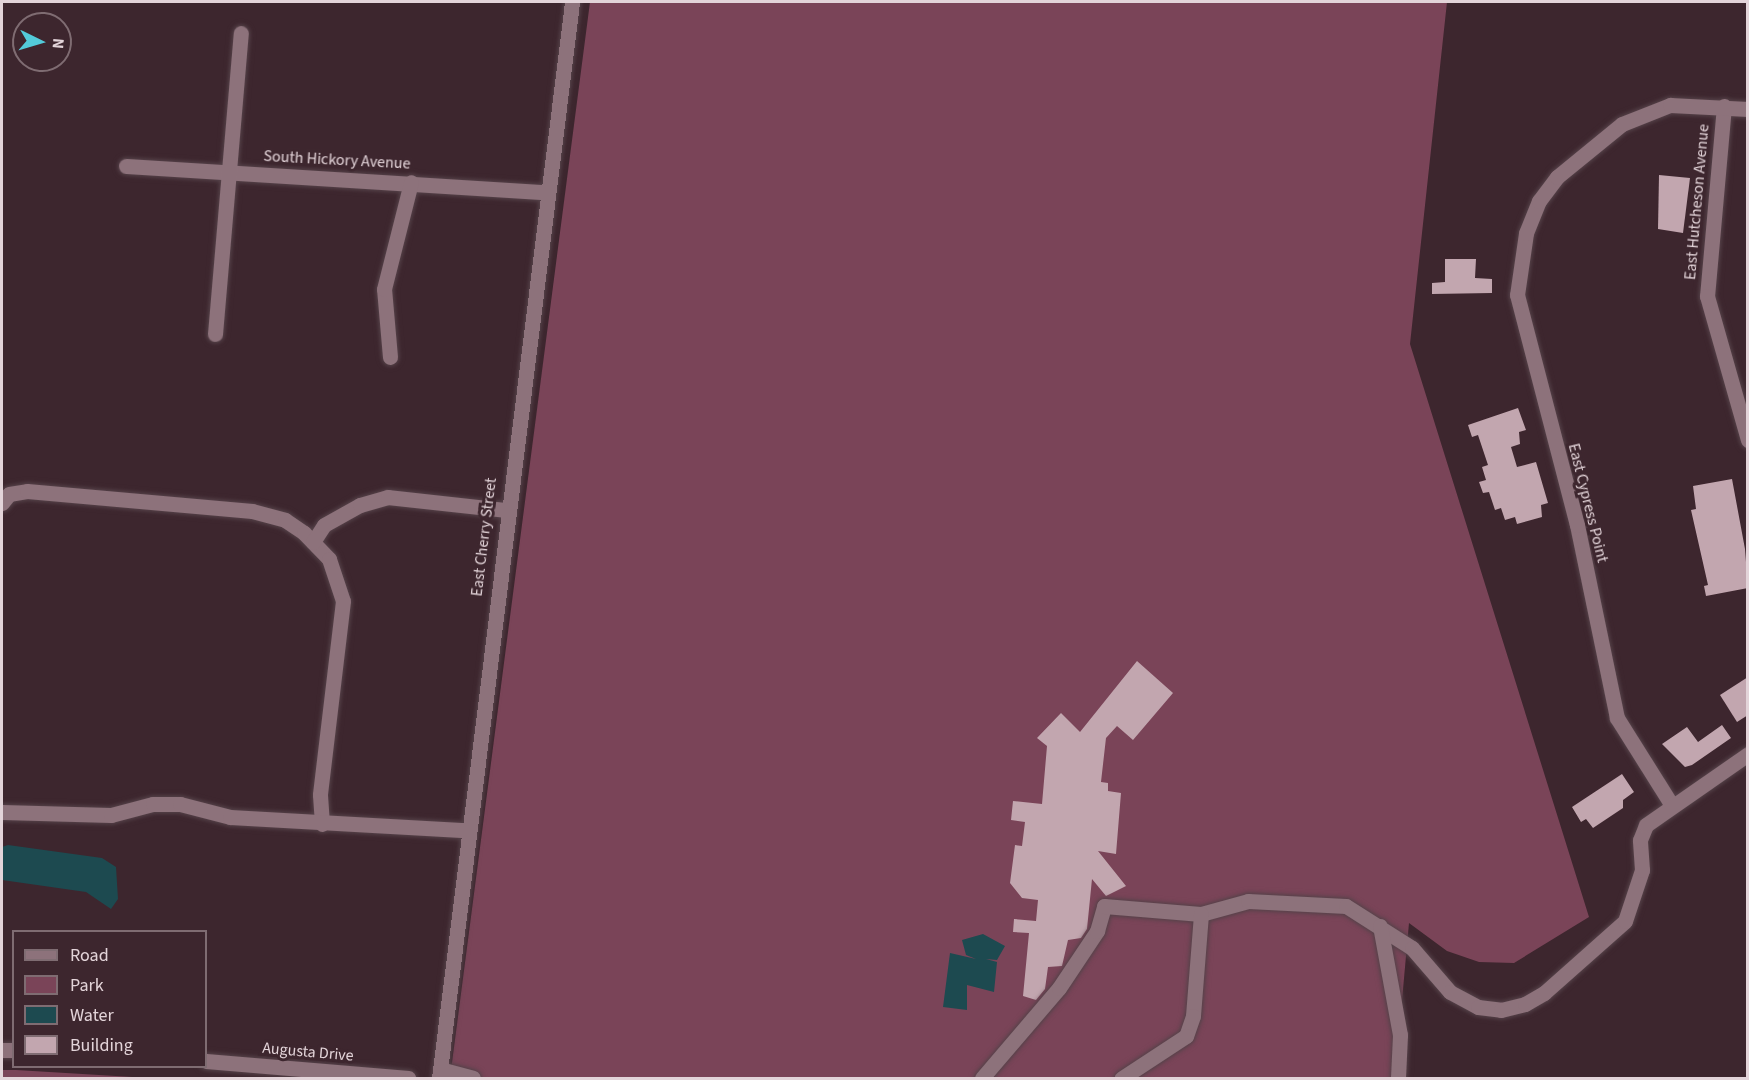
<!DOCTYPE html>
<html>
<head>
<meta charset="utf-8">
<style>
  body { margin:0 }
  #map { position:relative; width:1749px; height:1080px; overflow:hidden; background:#3d262e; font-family:"Source Sans 3",sans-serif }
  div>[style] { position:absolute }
  .green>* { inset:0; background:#7a4458 }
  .water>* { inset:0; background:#1d4a50 }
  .building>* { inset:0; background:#c2a6af }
  .roads { filter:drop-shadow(0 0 2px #554249) drop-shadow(0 0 2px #554249) }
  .minor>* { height:15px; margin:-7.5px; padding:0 7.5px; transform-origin:7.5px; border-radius:7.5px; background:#8d727b }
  span { translate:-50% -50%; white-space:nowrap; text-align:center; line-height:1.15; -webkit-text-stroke:6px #3d262e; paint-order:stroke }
  .street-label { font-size:16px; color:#e3d4d9 }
  .frame { position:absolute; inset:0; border:3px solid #e3d4d9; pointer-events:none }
  .legend { position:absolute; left:12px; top:930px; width:195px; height:138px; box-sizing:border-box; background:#3d262e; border:2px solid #7f6c72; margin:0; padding:8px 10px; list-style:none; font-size:18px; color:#e3d4d9 }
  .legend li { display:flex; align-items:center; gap:12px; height:30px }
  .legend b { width:30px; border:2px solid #7f6c72 }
  .north { position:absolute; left:12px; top:12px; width:60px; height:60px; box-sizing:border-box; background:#3d262e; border:2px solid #7f6c72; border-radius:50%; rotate:95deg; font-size:16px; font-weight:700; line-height:24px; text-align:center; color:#e3d4d9 }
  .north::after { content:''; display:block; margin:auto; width:21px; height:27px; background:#53cbda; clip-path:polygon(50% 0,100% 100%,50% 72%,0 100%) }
</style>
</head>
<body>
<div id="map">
  <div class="green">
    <div style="clip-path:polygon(590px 2px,1447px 2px,1410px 344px,1589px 917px,1514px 963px,1479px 962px,1447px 951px,1409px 923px,1395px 1078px,450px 1078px)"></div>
    <div style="clip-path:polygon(2px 1070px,16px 1070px,149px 1078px,2px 1078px)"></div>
  </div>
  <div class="water">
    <div style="clip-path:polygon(8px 845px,102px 858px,116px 867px,118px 899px,111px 909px,86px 892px,2px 880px,2px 847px)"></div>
    <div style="clip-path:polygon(983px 934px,1005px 946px,997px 960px,986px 959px,997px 962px,994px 992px,967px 985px,967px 1010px,943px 1007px,950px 953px,976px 959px,966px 955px,962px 940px)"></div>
  </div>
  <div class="building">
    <div style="clip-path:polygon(1659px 175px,1690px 178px,1683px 233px,1658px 229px)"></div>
    <div style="clip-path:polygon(1445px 259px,1476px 259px,1475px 278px,1492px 279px,1492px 293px,1432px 294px,1432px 283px,1445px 282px)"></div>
    <div style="clip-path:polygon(1518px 408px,1526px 430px,1519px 432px,1520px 444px,1511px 447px,1517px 467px,1536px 462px,1548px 503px,1541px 505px,1542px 517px,1517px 524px,1515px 517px,1505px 520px,1501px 508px,1495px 510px,1489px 492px,1483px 493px,1479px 482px,1486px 480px,1482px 467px,1488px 465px,1478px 435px,1472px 437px,1468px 425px)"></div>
    <div style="clip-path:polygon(1732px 479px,1745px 549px,1748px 588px,1706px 596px,1704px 586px,1708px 585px,1691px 510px,1696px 509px,1693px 486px)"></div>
    <div style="clip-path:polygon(1137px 661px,1173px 693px,1133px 740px,1117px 726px,1106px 738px,1101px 782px,1108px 783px,1108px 791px,1121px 793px,1116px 854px,1098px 851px,1126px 886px,1106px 896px,1092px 879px,1087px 929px,1081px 938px,1068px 940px,1062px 966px,1048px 967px,1045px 989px,1036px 1000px,1023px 996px,1029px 933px,1013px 932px,1014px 919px,1036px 921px,1038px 900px,1022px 898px,1010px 883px,1015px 845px,1022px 846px,1025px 822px,1011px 820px,1013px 801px,1042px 804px,1047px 746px,1037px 738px,1061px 713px,1080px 732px)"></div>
    <div style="clip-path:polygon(1748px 677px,1748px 715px,1737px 722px,1720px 695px)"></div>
    <div style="clip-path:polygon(1722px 725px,1731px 738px,1692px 765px,1685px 767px,1662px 744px,1687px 727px,1698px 742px)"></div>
    <div style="clip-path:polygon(1622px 774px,1634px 792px,1623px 800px,1623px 808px,1593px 828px,1586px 819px,1581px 822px,1572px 807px)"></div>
  </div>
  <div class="roads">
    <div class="minor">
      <div style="left:1724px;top:106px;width:191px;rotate:95.1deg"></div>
      <div style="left:1707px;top:296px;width:150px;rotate:74.1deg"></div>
      <div style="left:126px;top:166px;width:420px;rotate:3.6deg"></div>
      <div style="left:215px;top:334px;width:302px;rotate:-85.1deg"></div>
      <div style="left:390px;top:357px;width:68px;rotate:-95deg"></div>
      <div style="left:384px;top:289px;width:110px;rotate:-75.8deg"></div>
      <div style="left:2px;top:503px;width:11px;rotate:-52deg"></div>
      <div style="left:9px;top:494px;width:18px;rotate:-9deg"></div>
      <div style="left:27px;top:491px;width:226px;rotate:5.1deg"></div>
      <div style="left:252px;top:511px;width:34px;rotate:15deg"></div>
      <div style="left:285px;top:520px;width:23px;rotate:34deg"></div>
      <div style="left:304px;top:533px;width:36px;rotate:46deg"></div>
      <div style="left:329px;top:559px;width:44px;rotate:71.6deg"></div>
      <div style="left:343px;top:601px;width:195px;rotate:96.8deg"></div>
      <div style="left:320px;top:795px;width:29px;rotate:86deg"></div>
      <div style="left:313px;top:542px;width:20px;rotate:-57deg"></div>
      <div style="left:324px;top:525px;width:41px;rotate:-29.1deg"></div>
      <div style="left:360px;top:505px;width:29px;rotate:-16deg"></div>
      <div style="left:388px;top:497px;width:119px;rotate:6.3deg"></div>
      <div style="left:1671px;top:804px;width:102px;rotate:-122.1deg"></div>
      <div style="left:1617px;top:718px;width:197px;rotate:-101.7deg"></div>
      <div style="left:1577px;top:525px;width:238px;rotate:-104.6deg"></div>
      <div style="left:1517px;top:295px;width:63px;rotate:-81.7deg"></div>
      <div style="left:1526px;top:233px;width:35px;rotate:-68deg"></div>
      <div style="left:1539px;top:201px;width:30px;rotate:-53deg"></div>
      <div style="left:1557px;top:177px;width:84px;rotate:-39.2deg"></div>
      <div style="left:1622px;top:124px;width:52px;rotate:-21.6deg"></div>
      <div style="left:1670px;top:105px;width:78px;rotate:2.9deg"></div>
      <div style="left:2px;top:812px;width:109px;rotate:1.6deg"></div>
      <div style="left:111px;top:815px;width:43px;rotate:-14.7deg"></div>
      <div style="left:153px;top:804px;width:27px"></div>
      <div style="left:180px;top:804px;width:52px;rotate:14.6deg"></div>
      <div style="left:230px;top:817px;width:236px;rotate:3.2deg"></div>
      <div style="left:1201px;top:914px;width:49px;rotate:-15.5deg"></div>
      <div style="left:1248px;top:901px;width:98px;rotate:2.9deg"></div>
      <div style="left:1346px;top:906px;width:78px;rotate:32.5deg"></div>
      <div style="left:1412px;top:948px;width:58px;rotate:49.2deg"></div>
      <div style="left:1450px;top:992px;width:32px;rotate:28deg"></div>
      <div style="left:1478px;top:1007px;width:23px;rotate:7deg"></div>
      <div style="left:1501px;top:1010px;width:25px;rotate:-14deg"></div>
      <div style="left:1525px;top:1004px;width:22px;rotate:-30deg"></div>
      <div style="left:1544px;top:993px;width:108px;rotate:-41.6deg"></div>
      <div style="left:1625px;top:921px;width:54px;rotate:-71.6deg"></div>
      <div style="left:1642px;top:870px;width:30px;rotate:-94deg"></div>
      <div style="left:1640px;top:840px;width:16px;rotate:-68deg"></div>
      <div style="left:1646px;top:825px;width:124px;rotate:-34.8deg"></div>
      <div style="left:1380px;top:926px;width:111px;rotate:79.6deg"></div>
      <div style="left:1400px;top:1035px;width:43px;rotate:92.7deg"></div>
      <div style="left:2px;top:1050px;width:12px"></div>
      <div style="left:206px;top:1061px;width:203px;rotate:4.8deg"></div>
      <div style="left:440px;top:1069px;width:34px;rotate:15deg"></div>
      <div style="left:439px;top:1078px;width:1084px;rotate:-82.95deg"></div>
      <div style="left:982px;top:1078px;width:118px;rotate:-49.5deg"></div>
      <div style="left:1059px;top:988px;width:69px;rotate:-56.3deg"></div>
      <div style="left:1097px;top:931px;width:26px;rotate:-74deg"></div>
      <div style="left:1104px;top:906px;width:97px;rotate:4.7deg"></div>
      <div style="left:1201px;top:914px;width:102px;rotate:94.5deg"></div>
      <div style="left:1193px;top:1016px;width:21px;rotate:109deg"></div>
      <div style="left:1186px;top:1036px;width:77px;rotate:146.7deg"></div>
    </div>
  </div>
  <div class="street-label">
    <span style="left:337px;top:160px;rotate:3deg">South Hickory Avenue</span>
    <span style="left:1697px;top:202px;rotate:-85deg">East Hutcheson Avenue</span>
    <span style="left:1588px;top:503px;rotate:76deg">East Cypress Point</span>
    <span style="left:484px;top:537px;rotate:-83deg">East Cherry Street</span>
    <span style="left:308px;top:1052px;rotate:5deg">Augusta Drive</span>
  </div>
  <div class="frame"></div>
  <ul class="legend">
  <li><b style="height:8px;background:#8d727b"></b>Road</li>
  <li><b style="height:16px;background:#7a4458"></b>Park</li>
  <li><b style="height:16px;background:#1d4a50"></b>Water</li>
  <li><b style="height:16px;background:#c2a6af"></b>Building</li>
  </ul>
  <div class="north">N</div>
</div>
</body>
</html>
